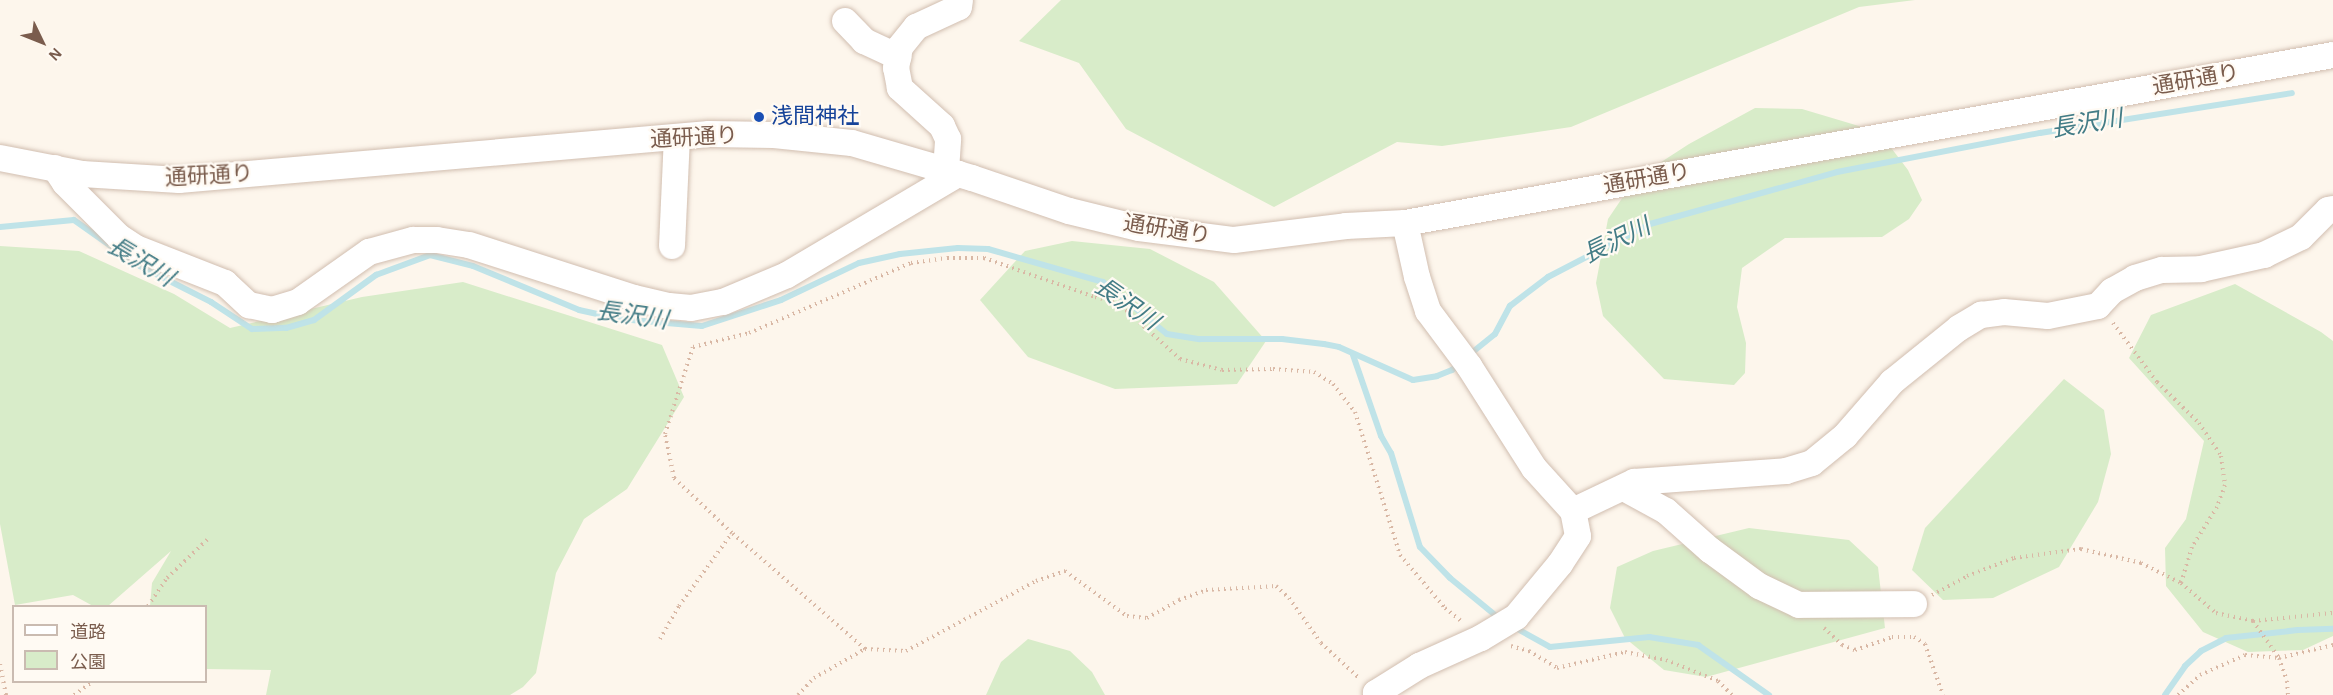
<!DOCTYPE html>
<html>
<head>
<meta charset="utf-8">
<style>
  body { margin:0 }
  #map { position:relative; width:2333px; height:695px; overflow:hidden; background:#fdf6ec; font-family:"Alegreya Sans","Noto Sans JP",sans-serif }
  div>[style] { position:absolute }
  .green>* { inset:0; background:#d8ecc9 }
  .stream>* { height:6px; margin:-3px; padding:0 3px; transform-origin:3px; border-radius:3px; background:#bfe3e8 }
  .path>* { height:4px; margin-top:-2px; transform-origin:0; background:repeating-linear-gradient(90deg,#d9b8a5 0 1.5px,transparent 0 6px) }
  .roads { filter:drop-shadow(0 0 2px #d1beb0) drop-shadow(0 0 2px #d1beb0) }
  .minor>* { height:26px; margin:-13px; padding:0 13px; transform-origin:13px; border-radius:13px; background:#fff }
  .dots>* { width:16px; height:16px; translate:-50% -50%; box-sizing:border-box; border:3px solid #fffaf3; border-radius:50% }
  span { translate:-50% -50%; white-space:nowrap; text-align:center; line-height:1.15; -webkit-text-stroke:4.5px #fffaf3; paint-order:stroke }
  .street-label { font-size:22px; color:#7a5c4d }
  .transit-label { font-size:22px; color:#164399 }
  .left { translate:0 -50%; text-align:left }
  .water-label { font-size:24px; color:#437c86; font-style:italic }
  .legend { position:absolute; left:12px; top:605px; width:195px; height:78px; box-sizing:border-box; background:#fffaf3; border:2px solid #cabbb1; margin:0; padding:8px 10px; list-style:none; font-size:18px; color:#7a5c4d }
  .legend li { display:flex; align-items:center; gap:12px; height:30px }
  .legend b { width:30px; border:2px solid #cabbb1 }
  .north { position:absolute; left:12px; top:12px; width:60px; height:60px; -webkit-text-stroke:4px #fffaf3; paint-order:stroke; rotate:133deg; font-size:16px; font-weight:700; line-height:24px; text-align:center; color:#7a5c4d }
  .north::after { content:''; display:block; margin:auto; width:21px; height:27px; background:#7a5c4d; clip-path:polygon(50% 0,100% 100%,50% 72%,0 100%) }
</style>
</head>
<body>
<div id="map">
  <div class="green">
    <div style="clip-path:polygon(1061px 0,1915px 0,1859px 7px,1571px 127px,1442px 146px,1397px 142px,1274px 207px,1126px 129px,1079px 63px,1019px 41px)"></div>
    <div style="clip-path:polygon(1755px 108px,1802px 109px,1879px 132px,1908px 170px,1922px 200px,1909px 219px,1882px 237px,1785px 238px,1742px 268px,1737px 307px,1746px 343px,1745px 373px,1734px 385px,1664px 379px,1603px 316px,1596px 283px,1608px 219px,1635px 179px,1689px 144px)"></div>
    <div style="clip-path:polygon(1072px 241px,1150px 249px,1214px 282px,1266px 341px,1237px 384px,1115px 389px,1028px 357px,980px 300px,1025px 251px)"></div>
    <div style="clip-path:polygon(0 246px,79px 251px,174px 294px,230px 328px,362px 297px,463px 282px,662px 345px,684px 397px,627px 489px,584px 519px,556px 573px,536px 673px,523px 687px,510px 695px,266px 695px,271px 670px,206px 669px,206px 606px,150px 606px,152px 583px,171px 551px,108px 606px,93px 606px,73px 595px,15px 605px,0 524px)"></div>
    <div style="clip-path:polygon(2235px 284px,2321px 332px,2333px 341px,2333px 636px,2303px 650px,2248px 652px,2203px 632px,2166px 586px,2165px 548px,2186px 519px,2204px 441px,2129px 358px,2151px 315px)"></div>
    <div style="clip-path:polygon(2064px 379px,2104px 410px,2111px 454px,2098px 502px,2059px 567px,1993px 598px,1943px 600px,1912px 570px,1925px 528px)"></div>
    <div style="clip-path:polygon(1749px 528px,1849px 540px,1878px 567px,1885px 628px,1706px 677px,1664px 670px,1625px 638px,1610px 608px,1617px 567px,1653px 551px)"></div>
    <div style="clip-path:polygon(1028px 639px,1070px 651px,1092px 672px,1105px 695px,986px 695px,1001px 662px)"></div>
  </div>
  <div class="stream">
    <div style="left:0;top:227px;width:74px;rotate:-5.4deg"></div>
    <div style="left:74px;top:220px;width:50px;rotate:35.3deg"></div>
    <div style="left:123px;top:254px;width:21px;rotate:35deg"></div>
    <div style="left:140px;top:266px;width:80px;rotate:26.9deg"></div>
    <div style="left:211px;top:302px;width:49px;rotate:33.4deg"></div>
    <div style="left:252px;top:329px;width:34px;rotate:-2deg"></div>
    <div style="left:286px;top:328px;width:29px;rotate:-16deg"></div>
    <div style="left:314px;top:320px;width:77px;rotate:-36deg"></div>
    <div style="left:376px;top:275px;width:58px;rotate:-20.3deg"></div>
    <div style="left:430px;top:255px;width:44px;rotate:14.3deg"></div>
    <div style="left:473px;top:266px;width:115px;rotate:22.5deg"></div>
    <div style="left:579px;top:310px;width:42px;rotate:12.4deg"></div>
    <div style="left:620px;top:319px;width:82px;rotate:4.9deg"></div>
    <div style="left:702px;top:326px;width:83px;rotate:-18.2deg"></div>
    <div style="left:781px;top:300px;width:86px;rotate:-25.4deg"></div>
    <div style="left:859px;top:263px;width:42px;rotate:-12.4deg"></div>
    <div style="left:900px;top:254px;width:58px;rotate:-5.9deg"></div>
    <div style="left:958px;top:248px;width:30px;rotate:2deg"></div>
    <div style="left:988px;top:249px;width:120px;rotate:16deg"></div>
    <div style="left:1103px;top:282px;width:82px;rotate:39.1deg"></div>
    <div style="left:1167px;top:334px;width:33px;rotate:9deg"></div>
    <div style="left:1200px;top:339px;width:82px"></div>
    <div style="left:1282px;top:339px;width:42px;rotate:6.8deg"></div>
    <div style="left:1324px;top:344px;width:15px;rotate:11deg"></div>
    <div style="left:1339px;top:347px;width:81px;rotate:24deg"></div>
    <div style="left:1413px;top:380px;width:24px;rotate:-9deg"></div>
    <div style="left:1437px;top:376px;width:16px;rotate:-22deg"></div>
    <div style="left:1452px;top:370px;width:9px;rotate:-41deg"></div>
    <div style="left:1353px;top:355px;width:86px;rotate:70.9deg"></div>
    <div style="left:1381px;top:436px;width:20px;rotate:60deg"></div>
    <div style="left:1391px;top:453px;width:98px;rotate:72.9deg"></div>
    <div style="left:1420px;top:547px;width:43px;rotate:45.9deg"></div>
    <div style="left:1450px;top:578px;width:65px;rotate:39.4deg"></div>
    <div style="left:1469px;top:355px;width:33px;rotate:-39deg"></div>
    <div style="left:1495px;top:334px;width:32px;rotate:-62deg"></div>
    <div style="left:1510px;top:306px;width:48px;rotate:-37.3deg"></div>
    <div style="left:1548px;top:277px;width:115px;rotate:-27.5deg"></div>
    <div style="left:1650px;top:224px;width:194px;rotate:-15.5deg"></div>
    <div style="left:1837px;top:172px;width:207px;rotate:-10.9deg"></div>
    <div style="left:2040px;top:133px;width:255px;rotate:-9deg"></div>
    <div style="left:1514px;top:627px;width:41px;rotate:29.1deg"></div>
    <div style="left:1550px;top:647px;width:100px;rotate:-5.8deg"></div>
    <div style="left:1649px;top:637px;width:50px;rotate:9.3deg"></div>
    <div style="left:1698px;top:645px;width:87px;rotate:35.2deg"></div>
    <div style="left:2165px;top:695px;width:35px;rotate:-55deg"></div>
    <div style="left:2185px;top:666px;width:22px;rotate:-43deg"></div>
    <div style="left:2201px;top:651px;width:28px;rotate:-27deg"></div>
    <div style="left:2226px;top:638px;width:72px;rotate:-6.3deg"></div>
    <div style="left:2298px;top:630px;width:35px;rotate:-2deg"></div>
  </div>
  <div class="path">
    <div style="left:2113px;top:323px;width:74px;rotate:53.3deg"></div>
    <div style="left:2157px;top:382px;width:59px;rotate:44.3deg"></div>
    <div style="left:2199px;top:423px;width:40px;rotate:56deg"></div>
    <div style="left:2221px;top:456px;width:29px;rotate:82deg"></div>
    <div style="left:2225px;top:485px;width:23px;rotate:110deg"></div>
    <div style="left:2217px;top:507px;width:47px;rotate:122deg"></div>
    <div style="left:2192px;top:547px;width:38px;rotate:107deg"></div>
    <div style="left:1932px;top:595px;width:40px;rotate:-28deg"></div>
    <div style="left:1967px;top:576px;width:50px;rotate:-21deg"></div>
    <div style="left:2014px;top:558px;width:68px;rotate:-7.7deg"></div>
    <div style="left:2081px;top:549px;width:62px;rotate:13.1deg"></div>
    <div style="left:2141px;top:563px;width:45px;rotate:26.6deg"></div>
    <div style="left:2181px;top:583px;width:46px;rotate:40.6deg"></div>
    <div style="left:2216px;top:613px;width:38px;rotate:12deg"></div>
    <div style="left:2253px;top:621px;width:45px;rotate:54.9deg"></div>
    <div style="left:2279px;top:658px;width:24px;rotate:71deg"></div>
    <div style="left:2287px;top:681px;width:14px;rotate:86deg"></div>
    <div style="left:148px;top:606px;width:34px;rotate:-56deg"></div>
    <div style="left:167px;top:578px;width:59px;rotate:-43.6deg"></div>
    <div style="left:2253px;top:621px;width:80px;rotate:-5.7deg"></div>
    <div style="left:1824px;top:628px;width:25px;rotate:43deg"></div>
    <div style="left:1842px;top:645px;width:14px;rotate:21deg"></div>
    <div style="left:1855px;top:650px;width:39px;rotate:-19deg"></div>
    <div style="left:1892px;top:637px;width:22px"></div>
    <div style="left:1914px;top:637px;width:13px;rotate:32deg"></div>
    <div style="left:1925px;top:644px;width:54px;rotate:70.6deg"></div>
    <div style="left:660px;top:639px;width:38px;rotate:-60deg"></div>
    <div style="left:679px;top:606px;width:90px;rotate:-54deg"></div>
    <div style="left:1511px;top:646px;width:19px;rotate:16deg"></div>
    <div style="left:1529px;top:651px;width:33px;rotate:31deg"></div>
    <div style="left:1557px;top:668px;width:70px;rotate:-13.2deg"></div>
    <div style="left:1625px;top:652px;width:42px;rotate:11deg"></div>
    <div style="left:1666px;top:660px;width:56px;rotate:22deg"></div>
    <div style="left:1718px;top:681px;width:20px;rotate:45deg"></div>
    <div style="left:865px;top:649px;width:176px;rotate:-138.9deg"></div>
    <div style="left:732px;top:533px;width:80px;rotate:-136.5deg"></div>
    <div style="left:674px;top:478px;width:45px;rotate:-101.6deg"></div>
    <div style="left:665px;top:434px;width:91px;rotate:-72.2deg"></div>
    <div style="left:693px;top:347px;width:58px;rotate:-14deg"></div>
    <div style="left:749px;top:333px;width:176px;rotate:-23.4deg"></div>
    <div style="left:911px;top:263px;width:36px;rotate:-8deg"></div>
    <div style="left:947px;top:258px;width:37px"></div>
    <div style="left:984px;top:258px;width:118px;rotate:19.4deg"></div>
    <div style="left:1095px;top:297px;width:23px;rotate:13deg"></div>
    <div style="left:1117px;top:302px;width:85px;rotate:42.1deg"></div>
    <div style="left:1180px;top:359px;width:43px;rotate:14.7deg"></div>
    <div style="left:1222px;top:370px;width:51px;rotate:-1.1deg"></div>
    <div style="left:1273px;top:369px;width:41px;rotate:4.2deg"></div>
    <div style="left:1314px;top:372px;width:22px;rotate:32deg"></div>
    <div style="left:1333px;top:384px;width:36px;rotate:52deg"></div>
    <div style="left:1355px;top:412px;width:150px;rotate:72.5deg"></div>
    <div style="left:1400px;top:555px;width:70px;rotate:49.7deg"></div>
    <div style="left:1445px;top:608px;width:22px;rotate:39deg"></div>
    <div style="left:0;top:664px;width:32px;rotate:79deg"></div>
    <div style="left:74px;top:695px;width:22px;rotate:-36deg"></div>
    <div style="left:798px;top:695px;width:23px;rotate:-47deg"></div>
    <div style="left:814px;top:678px;width:59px;rotate:-29.6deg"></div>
    <div style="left:865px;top:649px;width:41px;rotate:2.8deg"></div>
    <div style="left:906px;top:651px;width:148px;rotate:-28.3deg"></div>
    <div style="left:1036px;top:581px;width:31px;rotate:-19deg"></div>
    <div style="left:1065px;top:571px;width:77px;rotate:36deg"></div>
    <div style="left:1127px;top:616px;width:20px;rotate:6deg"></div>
    <div style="left:1147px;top:618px;width:37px;rotate:-29deg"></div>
    <div style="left:1179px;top:600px;width:29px;rotate:-20deg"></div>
    <div style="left:1206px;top:590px;width:70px;rotate:-3.3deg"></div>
    <div style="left:1276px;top:586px;width:18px;rotate:43deg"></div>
    <div style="left:1289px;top:598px;width:55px;rotate:54.6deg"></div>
    <div style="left:1321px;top:643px;width:52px;rotate:42.6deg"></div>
    <div style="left:2178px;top:695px;width:30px;rotate:-42deg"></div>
    <div style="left:2200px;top:675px;width:49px;rotate:-24deg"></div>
    <div style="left:2245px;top:655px;width:34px;rotate:5deg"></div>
    <div style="left:2279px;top:658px;width:56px;rotate:-13.5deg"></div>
  </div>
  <div class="roads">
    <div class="minor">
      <div style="left:845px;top:21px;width:28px;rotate:46deg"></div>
      <div style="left:864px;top:41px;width:38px;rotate:25deg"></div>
      <div style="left:0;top:158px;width:84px;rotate:11deg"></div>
      <div style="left:82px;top:174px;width:97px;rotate:3.5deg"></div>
      <div style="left:179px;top:180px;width:532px;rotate:-4.96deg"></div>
      <div style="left:709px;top:134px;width:65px;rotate:0.9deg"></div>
      <div style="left:774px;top:135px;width:78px;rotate:5.9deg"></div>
      <div style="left:852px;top:143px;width:125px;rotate:16.3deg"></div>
      <div style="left:972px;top:178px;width:102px;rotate:18.8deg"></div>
      <div style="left:1069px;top:211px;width:72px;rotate:13.7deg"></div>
      <div style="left:1139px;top:228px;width:96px;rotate:7.2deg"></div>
      <div style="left:1234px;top:240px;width:113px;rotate:-7.1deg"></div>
      <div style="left:1346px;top:226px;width:59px;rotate:-2.9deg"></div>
      <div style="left:1405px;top:223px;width:943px;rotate:-10.26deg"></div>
      <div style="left:55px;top:168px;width:18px;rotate:56deg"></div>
      <div style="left:65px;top:183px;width:76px;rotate:45deg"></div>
      <div style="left:119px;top:237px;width:20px;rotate:33deg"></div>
      <div style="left:136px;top:248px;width:96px;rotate:21.5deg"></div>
      <div style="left:225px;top:283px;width:33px;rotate:43deg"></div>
      <div style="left:249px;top:305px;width:24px;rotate:12deg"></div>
      <div style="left:272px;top:310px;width:27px;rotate:-17deg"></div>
      <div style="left:298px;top:302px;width:87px;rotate:-35.2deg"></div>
      <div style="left:369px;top:252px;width:46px;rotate:-15.3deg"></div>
      <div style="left:413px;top:240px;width:24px"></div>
      <div style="left:437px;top:240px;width:32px;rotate:9deg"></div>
      <div style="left:469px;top:245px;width:173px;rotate:17.8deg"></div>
      <div style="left:634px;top:298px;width:36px;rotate:13deg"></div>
      <div style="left:669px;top:306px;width:22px;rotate:5deg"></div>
      <div style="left:691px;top:308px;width:33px;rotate:-11deg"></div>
      <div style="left:723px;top:302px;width:69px;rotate:-22.9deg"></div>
      <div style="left:787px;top:275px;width:199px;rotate:-30.6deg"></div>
      <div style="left:946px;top:170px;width:31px;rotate:-86deg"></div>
      <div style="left:948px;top:139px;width:14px;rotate:-115deg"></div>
      <div style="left:942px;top:126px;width:57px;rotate:-137.9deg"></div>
      <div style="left:900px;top:88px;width:20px;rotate:-101deg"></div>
      <div style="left:896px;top:68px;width:21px;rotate:-79deg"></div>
      <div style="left:900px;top:47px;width:26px;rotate:-51deg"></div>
      <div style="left:916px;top:27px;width:47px;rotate:-24.9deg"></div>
      <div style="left:959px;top:7px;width:7px;rotate:-82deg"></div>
      <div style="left:1405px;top:223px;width:55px;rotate:77.5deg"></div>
      <div style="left:1417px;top:277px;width:36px;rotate:72deg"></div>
      <div style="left:1428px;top:311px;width:69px;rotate:53.3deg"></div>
      <div style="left:1469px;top:366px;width:121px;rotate:57.5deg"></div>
      <div style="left:1534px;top:468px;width:58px;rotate:47.8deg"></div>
      <div style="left:672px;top:246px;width:109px;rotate:-87.4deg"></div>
      <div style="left:1624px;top:488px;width:48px;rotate:28.7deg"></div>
      <div style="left:1666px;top:511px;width:59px;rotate:41.6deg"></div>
      <div style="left:1710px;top:550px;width:61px;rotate:36.3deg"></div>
      <div style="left:1759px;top:586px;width:44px;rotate:25.4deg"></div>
      <div style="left:1799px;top:605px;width:115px;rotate:-0.5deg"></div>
      <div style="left:1378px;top:695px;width:3px;rotate:-135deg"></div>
      <div style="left:1376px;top:693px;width:51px;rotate:-32.1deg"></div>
      <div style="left:1419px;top:666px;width:68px;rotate:-24.3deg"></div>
      <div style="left:1481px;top:638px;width:41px;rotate:-31deg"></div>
      <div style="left:1516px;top:617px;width:69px;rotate:-50.3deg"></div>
      <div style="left:1560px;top:564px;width:33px;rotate:-57deg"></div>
      <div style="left:1578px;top:536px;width:25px;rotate:-101deg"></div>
      <div style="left:1573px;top:511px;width:68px;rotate:-25.4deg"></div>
      <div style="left:1634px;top:482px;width:152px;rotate:-4.1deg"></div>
      <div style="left:1786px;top:471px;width:27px;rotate:-17deg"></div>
      <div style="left:1812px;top:463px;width:43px;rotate:-39.3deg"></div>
      <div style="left:1845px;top:436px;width:72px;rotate:-49deg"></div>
      <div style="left:1892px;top:382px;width:86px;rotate:-38.9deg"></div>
      <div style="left:1959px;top:328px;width:26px;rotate:-31deg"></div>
      <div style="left:1981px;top:315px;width:23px;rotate:-7deg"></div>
      <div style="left:2004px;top:312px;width:44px;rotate:5.2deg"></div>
      <div style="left:2048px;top:316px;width:51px;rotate:-11.3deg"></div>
      <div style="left:2098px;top:306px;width:21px;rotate:-47deg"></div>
      <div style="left:2112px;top:291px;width:26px;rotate:-29deg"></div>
      <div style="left:2135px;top:278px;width:28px;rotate:-17deg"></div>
      <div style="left:2162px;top:270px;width:39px;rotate:-1deg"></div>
      <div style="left:2201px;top:269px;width:65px;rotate:-12.5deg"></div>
      <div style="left:2264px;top:255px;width:41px;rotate:-25.9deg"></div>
      <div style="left:2301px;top:237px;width:38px;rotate:-45deg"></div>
      <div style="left:2328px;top:210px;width:5px;rotate:-11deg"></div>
    </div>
  </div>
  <div class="dots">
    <div style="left:759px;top:117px;background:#1a4fb4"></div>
  </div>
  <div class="street-label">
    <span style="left:2196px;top:80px;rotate:-10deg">通研通り</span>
    <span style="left:694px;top:138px;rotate:-3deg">通研通り</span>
    <span style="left:209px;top:176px;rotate:-3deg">通研通り</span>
    <span style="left:1647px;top:179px;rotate:-10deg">通研通り</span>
    <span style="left:1167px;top:230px;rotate:9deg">通研通り</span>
  </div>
  <div class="transit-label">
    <span class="left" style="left:771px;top:117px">浅間神社</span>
  </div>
  <div class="water-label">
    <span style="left:2087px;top:125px;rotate:-9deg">長沢川</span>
    <span style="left:1617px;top:242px;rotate:-26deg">長沢川</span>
    <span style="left:140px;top:263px;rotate:31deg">長沢川</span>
    <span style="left:1126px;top:305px;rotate:35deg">長沢川</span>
    <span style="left:632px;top:317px;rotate:8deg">長沢川</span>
  </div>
  <ul class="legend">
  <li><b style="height:8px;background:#fff"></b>道路</li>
  <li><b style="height:16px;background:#d8ecc9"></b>公園</li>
  </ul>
  <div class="north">N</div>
</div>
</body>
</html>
